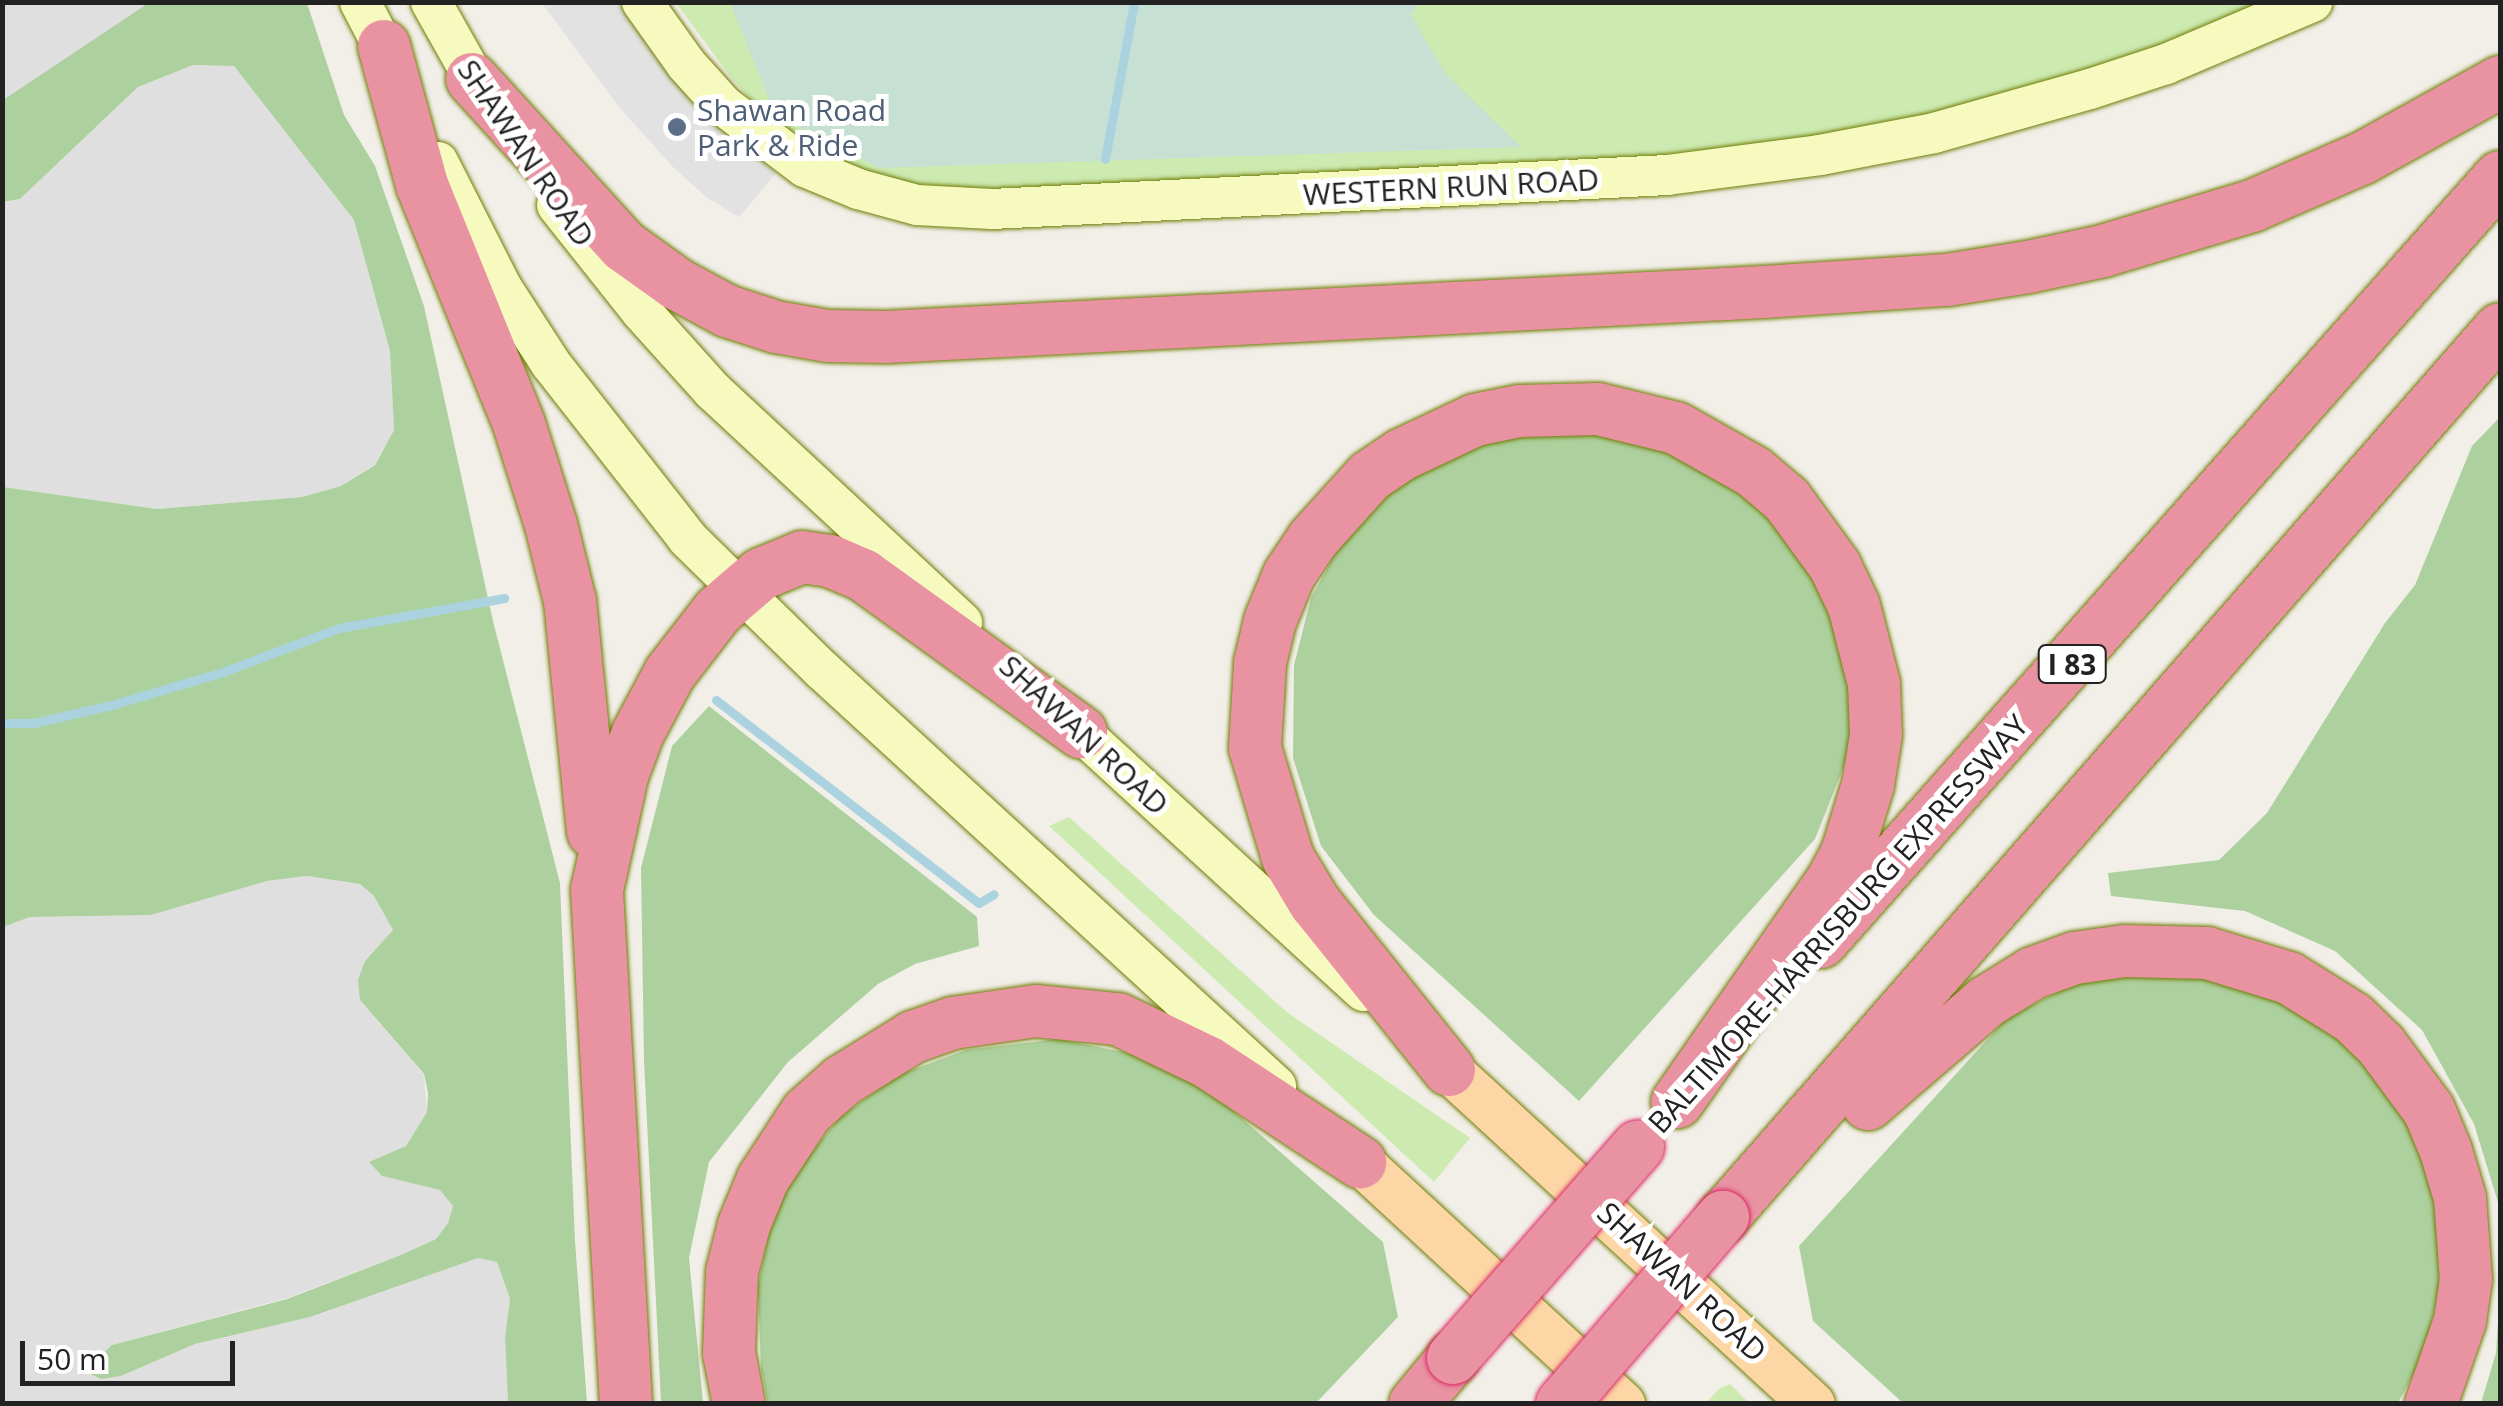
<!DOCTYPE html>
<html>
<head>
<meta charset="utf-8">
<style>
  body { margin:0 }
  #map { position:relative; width:2503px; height:1406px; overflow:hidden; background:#f2efe9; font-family:"Open Sans",sans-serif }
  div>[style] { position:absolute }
  .residential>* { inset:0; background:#e0dfdf }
  .grass>* { inset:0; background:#cdebb0 }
  .forest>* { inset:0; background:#add19e }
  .wetland>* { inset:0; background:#c6e0d4 }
  .parking>* { inset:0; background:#e2e2e2 }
  .stream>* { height:9px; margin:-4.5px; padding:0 4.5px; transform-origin:4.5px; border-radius:4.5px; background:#aad3df }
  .roads { filter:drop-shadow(0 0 2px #707d05) drop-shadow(0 0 2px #707d05) }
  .secondary>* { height:40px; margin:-20px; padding:0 20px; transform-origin:20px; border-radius:20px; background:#f7fabf }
  .primary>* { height:45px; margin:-22.5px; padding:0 22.5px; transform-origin:22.5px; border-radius:22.5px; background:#fcd6a4 }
  .highway>* { height:52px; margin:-26px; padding:0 26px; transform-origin:26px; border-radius:26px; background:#e892a2 }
  .bridges { filter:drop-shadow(0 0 2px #dc2a67) drop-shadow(0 0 2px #dc2a67) }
  .highway-bridge>* { height:52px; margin:-26px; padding:0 26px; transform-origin:26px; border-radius:26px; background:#e892a2 }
  .dots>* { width:28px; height:28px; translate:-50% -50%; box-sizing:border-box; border:5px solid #fff; border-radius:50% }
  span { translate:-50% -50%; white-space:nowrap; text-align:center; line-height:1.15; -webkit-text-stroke:10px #fff; paint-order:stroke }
  .shield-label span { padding:2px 8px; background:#fff; border:2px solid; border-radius:8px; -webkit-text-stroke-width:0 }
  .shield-label { font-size:28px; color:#222; font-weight:700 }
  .service-label { font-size:30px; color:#4e5e75 }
  .left { translate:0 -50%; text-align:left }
  .street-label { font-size:30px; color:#222 }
  .frame { position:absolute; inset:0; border:5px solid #222; pointer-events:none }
  .scale { position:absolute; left:20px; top:1341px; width:215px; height:45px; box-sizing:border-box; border:5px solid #222; border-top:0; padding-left:12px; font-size:30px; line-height:35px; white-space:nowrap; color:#222; -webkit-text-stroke:8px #fff; paint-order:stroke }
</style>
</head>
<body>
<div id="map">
  <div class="residential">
    <div style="clip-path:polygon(3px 3px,150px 3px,3px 100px)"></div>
    <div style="clip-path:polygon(193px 65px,234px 66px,354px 220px,390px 351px,394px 430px,375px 464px,341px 486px,302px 497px,157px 509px,3px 487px,3px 202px,20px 199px,138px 87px)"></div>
    <div style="clip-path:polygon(307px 876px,360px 884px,374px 896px,393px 930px,365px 961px,360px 1000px,424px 1075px,427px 1112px,406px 1146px,370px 1162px,382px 1176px,441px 1190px,453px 1205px,448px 1223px,436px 1239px,401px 1255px,287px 1298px,112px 1345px,121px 1376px,195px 1344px,310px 1317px,478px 1258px,497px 1262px,510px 1299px,505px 1337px,508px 1403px,3px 1404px,3px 927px,30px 917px,151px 915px,267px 881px)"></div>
  </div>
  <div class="grass">
    <div style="clip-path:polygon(676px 3px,2272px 3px,2083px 75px,1929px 120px,1662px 159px,1080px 192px,917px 190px,816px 153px,776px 127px,730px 76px)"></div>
    <div style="clip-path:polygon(1069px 817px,1288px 1013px,1470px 1138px,1434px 1182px,1049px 826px)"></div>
    <div style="clip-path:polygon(1730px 1384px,1749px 1403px,1706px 1403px,1720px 1388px)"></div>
  </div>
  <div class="forest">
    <div style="clip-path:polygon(150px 2px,307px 3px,344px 115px,375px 166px,424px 306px,493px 621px,560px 883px,575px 1241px,587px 1403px,508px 1403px,505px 1337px,510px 1299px,497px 1262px,478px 1258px,310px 1317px,195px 1344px,121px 1376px,101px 1379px,84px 1371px,112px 1345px,287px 1299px,401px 1255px,436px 1239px,448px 1223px,453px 1206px,440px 1190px,382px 1176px,369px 1162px,406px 1146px,427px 1112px,428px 1093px,424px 1074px,360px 1000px,358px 980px,365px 961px,393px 930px,374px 896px,360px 884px,307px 876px,267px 881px,151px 915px,30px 917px,3px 927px,3px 487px,157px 509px,302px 497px,341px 486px,375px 465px,394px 430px,390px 351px,354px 220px,234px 66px,193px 65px,138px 87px,20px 199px,3px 202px,3px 100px)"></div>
    <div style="clip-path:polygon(2500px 417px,2500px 1209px,2474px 1124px,2422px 1030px,2335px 951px,2245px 911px,2111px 896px,2108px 873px,2219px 860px,2267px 813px,2385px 623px,2415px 585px,2472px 446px)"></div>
    <div style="clip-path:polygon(1588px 426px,1727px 473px,1816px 559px,1856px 689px,1848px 756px,1815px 839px,1579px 1101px,1374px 915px,1321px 846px,1293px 758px,1294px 665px,1311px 598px,1346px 534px,1395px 484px,1505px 432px)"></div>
    <div style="clip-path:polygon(709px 706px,977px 917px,979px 946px,915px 964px,878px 984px,788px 1062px,709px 1162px,689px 1258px,703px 1403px,661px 1403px,644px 1061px,641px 868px,672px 746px)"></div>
    <div style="clip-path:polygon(2218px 970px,2340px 1034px,2425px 1142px,2438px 1208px,2439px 1291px,2424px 1354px,2398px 1403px,1903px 1403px,1813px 1321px,1799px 1246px,2007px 1018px,2086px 978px)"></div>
    <div style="clip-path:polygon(1058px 1039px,1148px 1057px,1222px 1101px,1383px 1242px,1398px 1317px,1316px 1403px,768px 1404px,761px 1369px,758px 1286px,771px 1223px,797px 1170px,841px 1116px,901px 1074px,966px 1050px)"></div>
    <div style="clip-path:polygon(2500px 1291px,2500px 1403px,2481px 1403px,2496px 1353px)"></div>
  </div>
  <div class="wetland">
    <div style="clip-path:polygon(730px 3px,1419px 3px,1411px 15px,1445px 73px,1521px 147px,879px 168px,775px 114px)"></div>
  </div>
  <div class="parking">
    <div style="clip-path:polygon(542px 3px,617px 3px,697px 108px,776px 173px,739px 217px,706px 197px,672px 166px,619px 107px)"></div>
  </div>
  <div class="stream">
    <div style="left:1105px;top:159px;width:160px;rotate:-79.5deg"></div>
    <div style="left:716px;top:700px;width:332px;rotate:37.7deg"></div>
    <div style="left:979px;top:903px;width:17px;rotate:-31deg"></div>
    <div style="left:2px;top:723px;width:32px"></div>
    <div style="left:34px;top:723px;width:83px;rotate:-13.2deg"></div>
    <div style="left:115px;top:704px;width:113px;rotate:-16.5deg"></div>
    <div style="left:223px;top:672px;width:124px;rotate:-20.8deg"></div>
    <div style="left:339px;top:628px;width:168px;rotate:-10.3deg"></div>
  </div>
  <div class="roads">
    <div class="secondary">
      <div style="left:360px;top:2px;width:80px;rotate:62.5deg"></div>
      <div style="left:431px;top:2px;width:116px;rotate:60.6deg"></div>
      <div style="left:642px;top:2px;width:76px;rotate:54.6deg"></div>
      <div style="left:686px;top:64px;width:57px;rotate:47.9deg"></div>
      <div style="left:724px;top:106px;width:101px;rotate:37deg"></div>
      <div style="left:805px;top:167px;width:57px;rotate:22.5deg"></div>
      <div style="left:858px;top:189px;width:61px;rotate:15.2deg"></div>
      <div style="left:917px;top:205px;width:75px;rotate:3.1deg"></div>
      <div style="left:992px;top:209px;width:676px;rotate:-2.88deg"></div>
      <div style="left:1667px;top:175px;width:154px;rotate:-7.4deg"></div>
      <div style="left:1820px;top:155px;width:116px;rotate:-10.9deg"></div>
      <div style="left:1934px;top:133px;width:162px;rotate:-15.8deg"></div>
      <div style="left:2090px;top:89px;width:80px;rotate:-18.2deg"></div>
      <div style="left:2166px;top:64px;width:159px;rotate:-23deg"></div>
      <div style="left:438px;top:162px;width:141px;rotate:63.1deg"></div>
      <div style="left:502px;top:288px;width:90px;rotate:57.2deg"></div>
      <div style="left:551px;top:364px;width:222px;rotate:51.9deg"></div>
      <div style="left:688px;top:539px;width:187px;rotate:44.4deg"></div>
      <div style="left:822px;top:670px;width:616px;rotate:42.5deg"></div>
      <div style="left:557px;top:205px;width:135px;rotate:51.6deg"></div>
      <div style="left:641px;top:311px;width:108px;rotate:48deg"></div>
      <div style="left:713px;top:391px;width:340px;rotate:42.9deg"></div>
      <div style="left:1059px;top:712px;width:413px;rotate:42.5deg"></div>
    </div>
    <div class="primary">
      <div style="left:1449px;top:1070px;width:493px;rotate:42.6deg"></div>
      <div style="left:1360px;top:1162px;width:357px;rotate:42.7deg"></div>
    </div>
    <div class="highway">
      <div style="left:384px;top:46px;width:144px;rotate:74.7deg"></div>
      <div style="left:422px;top:185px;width:258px;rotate:67.9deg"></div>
      <div style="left:519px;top:424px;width:106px;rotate:72.4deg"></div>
      <div style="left:551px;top:525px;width:78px;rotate:76deg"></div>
      <div style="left:570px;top:601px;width:232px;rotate:84.3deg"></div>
      <div style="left:472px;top:79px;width:226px;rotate:47.7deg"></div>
      <div style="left:624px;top:246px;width:65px;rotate:35.6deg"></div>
      <div style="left:677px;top:284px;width:57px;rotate:28.4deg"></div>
      <div style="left:727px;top:311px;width:52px;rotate:18.1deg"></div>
      <div style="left:776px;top:327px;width:53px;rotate:9.8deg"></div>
      <div style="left:828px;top:336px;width:58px;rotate:1deg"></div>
      <div style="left:886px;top:337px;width:879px;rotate:-2.93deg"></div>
      <div style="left:1764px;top:292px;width:183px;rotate:-3.8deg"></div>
      <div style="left:1947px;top:280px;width:82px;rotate:-9.1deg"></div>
      <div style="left:2028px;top:267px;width:77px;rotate:-12deg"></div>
      <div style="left:2103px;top:251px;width:156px;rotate:-16.8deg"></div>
      <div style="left:2252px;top:206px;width:121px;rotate:-23.4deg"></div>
      <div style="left:2363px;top:158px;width:157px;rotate:-29deg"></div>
      <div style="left:1821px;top:942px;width:1023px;rotate:-48.41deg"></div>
      <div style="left:1449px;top:1070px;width:214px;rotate:-128.7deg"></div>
      <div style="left:1315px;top:903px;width:52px;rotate:-121deg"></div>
      <div style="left:1288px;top:858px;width:115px;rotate:-106.7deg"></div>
      <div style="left:1255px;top:748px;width:85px;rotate:-86.6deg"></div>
      <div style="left:1260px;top:663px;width:43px;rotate:-76.6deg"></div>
      <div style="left:1270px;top:621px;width:50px;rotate:-67.6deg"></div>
      <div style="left:1289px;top:575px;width:43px;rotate:-56.3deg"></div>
      <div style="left:1313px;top:539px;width:85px;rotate:-47.9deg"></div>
      <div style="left:1370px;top:476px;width:37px;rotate:-34deg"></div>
      <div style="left:1401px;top:455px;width:82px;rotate:-25.3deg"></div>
      <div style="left:1475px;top:420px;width:45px;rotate:-11.6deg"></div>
      <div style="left:1519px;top:411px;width:79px;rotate:-1.5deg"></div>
      <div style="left:1598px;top:409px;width:80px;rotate:13.7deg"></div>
      <div style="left:1676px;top:428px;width:90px;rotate:29.4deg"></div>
      <div style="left:1754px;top:472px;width:43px;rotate:40.3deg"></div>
      <div style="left:1787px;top:500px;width:82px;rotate:54deg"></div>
      <div style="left:1835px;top:566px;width:44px;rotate:64.6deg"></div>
      <div style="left:1854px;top:606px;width:81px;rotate:75.6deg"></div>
      <div style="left:1874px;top:684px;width:51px;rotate:87.8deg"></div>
      <div style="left:1876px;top:735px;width:51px;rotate:99.1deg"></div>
      <div style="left:1868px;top:785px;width:71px;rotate:107.2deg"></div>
      <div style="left:1847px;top:853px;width:32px;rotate:118deg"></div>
      <div style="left:1832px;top:881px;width:270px;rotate:125deg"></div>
      <div style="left:1868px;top:1104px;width:156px;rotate:-40.8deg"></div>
      <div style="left:1986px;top:1002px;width:55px;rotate:-31.7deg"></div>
      <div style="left:2033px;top:973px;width:45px;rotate:-19.7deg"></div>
      <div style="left:2075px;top:958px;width:50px;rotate:-8deg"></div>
      <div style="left:2125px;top:951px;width:82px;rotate:1.4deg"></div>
      <div style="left:2207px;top:953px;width:86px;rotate:17deg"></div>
      <div style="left:2289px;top:978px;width:75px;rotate:32deg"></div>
      <div style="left:2353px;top:1018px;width:39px;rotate:44deg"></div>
      <div style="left:2381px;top:1045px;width:81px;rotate:53.6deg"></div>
      <div style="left:2429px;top:1110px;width:44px;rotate:67.5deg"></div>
      <div style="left:2446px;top:1151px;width:49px;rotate:73.4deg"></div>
      <div style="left:2460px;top:1198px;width:81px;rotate:85.8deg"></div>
      <div style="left:2466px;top:1279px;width:42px;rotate:98.1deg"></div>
      <div style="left:2460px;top:1321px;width:88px;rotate:109.3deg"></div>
      <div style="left:1723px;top:1217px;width:1180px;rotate:-48.81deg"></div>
      <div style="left:626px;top:1404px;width:515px;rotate:-93.23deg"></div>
      <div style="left:597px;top:890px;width:117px;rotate:-77.6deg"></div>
      <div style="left:622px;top:776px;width:46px;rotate:-69.6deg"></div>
      <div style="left:638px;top:733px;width:68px;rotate:-61.9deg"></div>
      <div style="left:670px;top:673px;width:78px;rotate:-52.3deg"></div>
      <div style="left:718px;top:611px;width:57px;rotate:-40.7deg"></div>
      <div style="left:761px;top:574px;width:44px;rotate:-22.5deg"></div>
      <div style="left:802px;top:557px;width:28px;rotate:8deg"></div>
      <div style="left:830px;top:561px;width:36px;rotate:23deg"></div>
      <div style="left:863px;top:575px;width:269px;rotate:35.8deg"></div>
      <div style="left:739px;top:1404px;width:52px;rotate:-101.1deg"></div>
      <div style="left:729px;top:1353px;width:81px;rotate:-87.9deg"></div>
      <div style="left:732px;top:1272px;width:49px;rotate:-75.7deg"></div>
      <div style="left:744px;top:1225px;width:50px;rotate:-67.6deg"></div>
      <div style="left:763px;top:1179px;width:80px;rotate:-56.7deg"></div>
      <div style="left:807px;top:1112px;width:47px;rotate:-41.5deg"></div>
      <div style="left:842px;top:1081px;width:84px;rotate:-31.8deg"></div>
      <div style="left:913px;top:1037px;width:42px;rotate:-19.3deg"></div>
      <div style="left:953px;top:1023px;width:84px;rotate:-8.2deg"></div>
      <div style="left:1036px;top:1011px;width:82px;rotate:5.6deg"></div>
      <div style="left:1118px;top:1019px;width:101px;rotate:25.8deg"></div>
      <div style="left:1209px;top:1063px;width:181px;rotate:33.3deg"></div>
      <div style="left:1415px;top:1404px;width:60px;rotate:-50.4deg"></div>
    </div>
  </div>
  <div class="bridges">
    <div class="highway-bridge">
      <div style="left:1453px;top:1358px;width:281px;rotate:-48.8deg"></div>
      <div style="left:1562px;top:1404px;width:247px;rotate:-49.3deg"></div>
    </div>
  </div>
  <div class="dots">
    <div style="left:677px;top:127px;background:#5c6f8a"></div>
  </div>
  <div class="shield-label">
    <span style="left:2072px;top:664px">I 83</span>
  </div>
  <div class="service-label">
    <span class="left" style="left:697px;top:127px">Shawan Road<br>Park &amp; Ride</span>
  </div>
  <div class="street-label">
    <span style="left:526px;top:153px;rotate:56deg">SHAWAN ROAD</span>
    <span style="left:1451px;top:187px;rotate:-3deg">WESTERN RUN ROAD</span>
    <span style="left:1084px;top:735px;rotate:43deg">SHAWAN ROAD</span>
    <span style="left:1838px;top:924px;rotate:-48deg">BALTIMORE-HARRISBURG EXPRESSWAY</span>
    <span style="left:1682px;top:1282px;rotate:43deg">SHAWAN ROAD</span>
  </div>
  <div class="frame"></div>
  <div class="scale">50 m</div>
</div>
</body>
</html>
